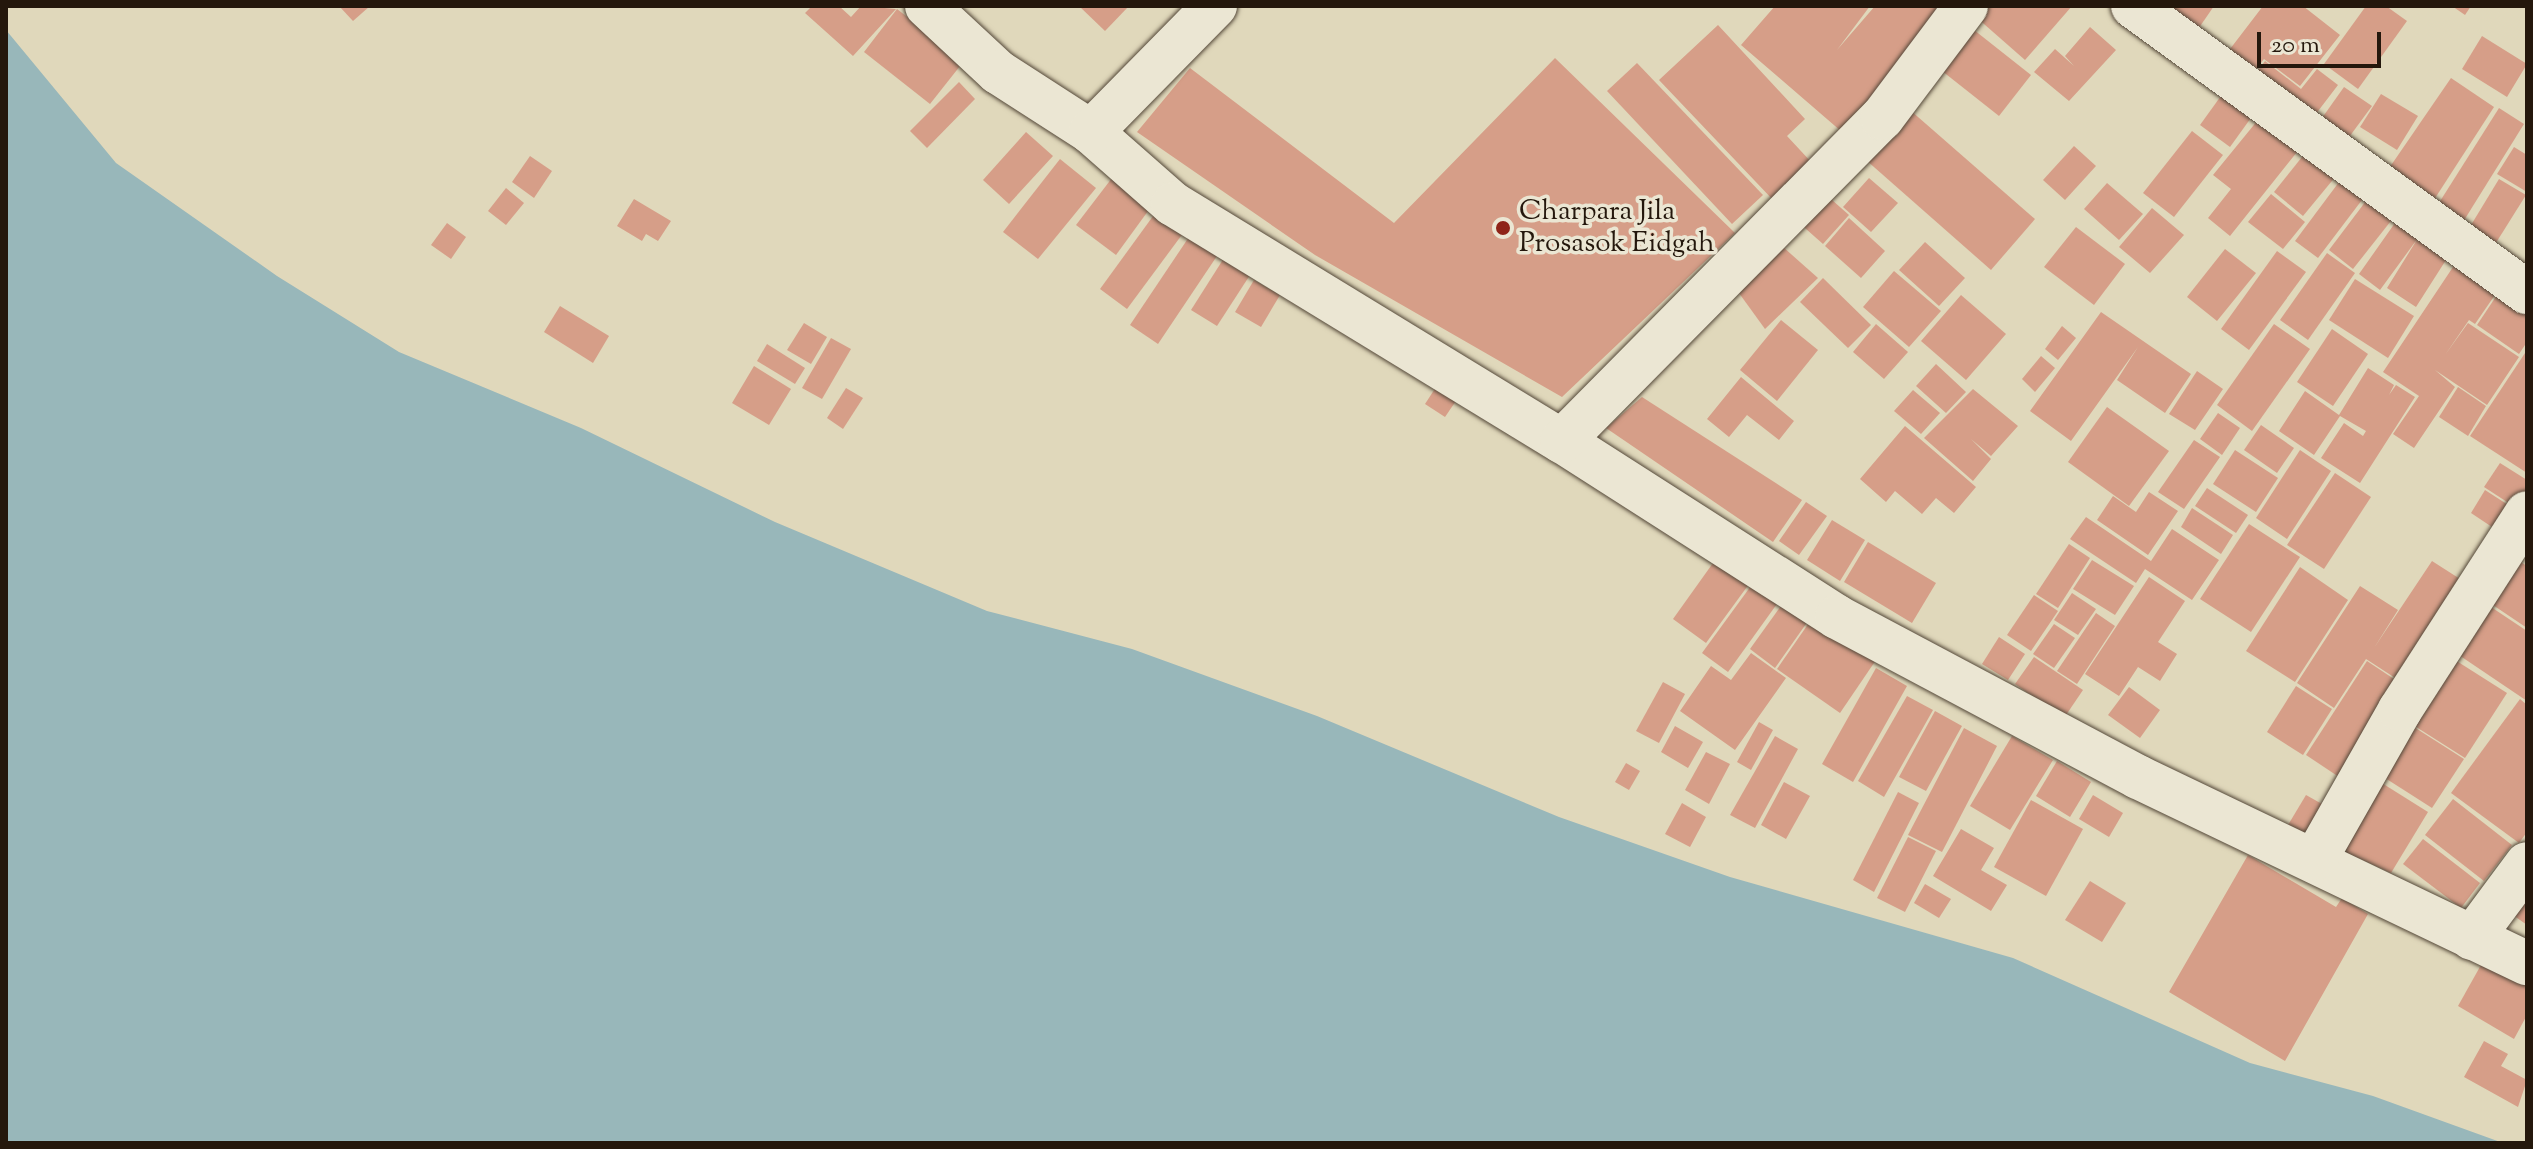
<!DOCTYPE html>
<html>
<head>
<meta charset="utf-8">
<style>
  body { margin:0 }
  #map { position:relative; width:2533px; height:1149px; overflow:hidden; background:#e0d8bb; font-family:"Sorts Mill Goudy",serif }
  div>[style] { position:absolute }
  .water>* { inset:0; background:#98b7ba }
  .building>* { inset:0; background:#d69e88 }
  .roads { filter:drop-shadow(0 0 2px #534738) drop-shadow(0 0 2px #534738) }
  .street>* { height:44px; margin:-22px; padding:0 22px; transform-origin:22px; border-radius:22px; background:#ebe6d3 }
  .dots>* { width:22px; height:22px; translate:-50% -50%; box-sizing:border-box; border:4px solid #ebe6d3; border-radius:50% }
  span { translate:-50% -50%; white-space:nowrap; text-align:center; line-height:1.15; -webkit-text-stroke:7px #ebe6d3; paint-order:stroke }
  .poi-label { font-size:28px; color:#24170c }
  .left { translate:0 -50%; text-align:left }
  .frame { position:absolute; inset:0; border:8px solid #24170c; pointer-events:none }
  .scale { position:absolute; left:2257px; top:32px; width:124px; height:36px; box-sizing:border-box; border:4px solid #24170c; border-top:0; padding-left:10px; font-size:24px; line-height:28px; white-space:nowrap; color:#24170c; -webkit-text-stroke:6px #ebe6d3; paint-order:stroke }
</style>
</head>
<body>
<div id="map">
  <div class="water">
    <div style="clip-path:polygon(6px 30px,116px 163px,277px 276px,399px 352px,581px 428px,775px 522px,987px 611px,1132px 649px,1317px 716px,1559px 817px,1730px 877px,2013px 958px,2250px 1063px,2373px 1096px,2503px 1143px,6px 1143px)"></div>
  </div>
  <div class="building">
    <div style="clip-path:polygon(339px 6px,370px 6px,353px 21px)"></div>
    <div style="clip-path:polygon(812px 6px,839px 6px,851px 17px,861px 6px,896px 9px,853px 56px,805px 13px)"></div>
    <div style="clip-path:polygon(1079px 6px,1129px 6px,1105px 31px)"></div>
    <div style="clip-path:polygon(1775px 6px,1870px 6px,1837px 50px,1875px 6px,1950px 6px,1842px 132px,1741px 45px)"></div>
    <div style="clip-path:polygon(1985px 6px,2072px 6px,2025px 60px,1976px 17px)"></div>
    <div style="clip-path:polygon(2157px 6px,2214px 6px,2194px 35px)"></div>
    <div style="clip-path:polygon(2263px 6px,2303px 6px,2340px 35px,2300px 86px,2264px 59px,2253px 73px,2227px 53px)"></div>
    <div style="clip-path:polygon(2366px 6px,2386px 6px,2407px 21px,2358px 89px,2324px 64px)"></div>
    <div style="clip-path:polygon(2452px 6px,2471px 6px,2465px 15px)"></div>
    <div style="clip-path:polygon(897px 9px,964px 61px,930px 104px,864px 52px)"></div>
    <div style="clip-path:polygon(1718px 25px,1805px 119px,1787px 136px,1813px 164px,1774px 201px,1659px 80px)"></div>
    <div style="clip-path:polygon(1969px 26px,2031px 75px,1999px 116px,1937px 67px)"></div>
    <div style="clip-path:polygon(2090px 27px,2116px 50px,2069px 101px,2034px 72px,2055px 49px,2074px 66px,2065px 56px)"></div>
    <div style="clip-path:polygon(2482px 36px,2527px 64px,2507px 97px,2462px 69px)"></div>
    <div style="clip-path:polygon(1555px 58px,1735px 233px,1562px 397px,1315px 255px,1137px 132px,1190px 68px,1394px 223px)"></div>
    <div style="clip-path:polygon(2265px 61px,2301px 89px,2317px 69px,2338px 85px,2312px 119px,2255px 75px)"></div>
    <div style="clip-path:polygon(1637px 63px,1763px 195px,1732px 224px,1607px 91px)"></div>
    <div style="clip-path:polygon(2451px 78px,2494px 107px,2430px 206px,2383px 177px)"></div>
    <div style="clip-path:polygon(959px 82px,975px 99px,927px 148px,910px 131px)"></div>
    <div style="clip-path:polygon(2231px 82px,2261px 104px,2230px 147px,2200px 125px)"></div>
    <div style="clip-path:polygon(2344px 87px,2372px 106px,2344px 144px,2317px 125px)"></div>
    <div style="clip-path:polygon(2381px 94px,2418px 116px,2397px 150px,2360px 127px)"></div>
    <div style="clip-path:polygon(2499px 108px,2524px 124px,2463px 222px,2437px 206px)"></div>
    <div style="clip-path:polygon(1910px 110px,2035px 219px,1991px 270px,1866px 160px)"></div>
    <div style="clip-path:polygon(2262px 115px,2301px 147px,2230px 236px,2208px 218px,2231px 189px,2213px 175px)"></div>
    <div style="clip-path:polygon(2192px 131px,2223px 155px,2174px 217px,2143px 193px)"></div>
    <div style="clip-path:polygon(1026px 132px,1053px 156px,1009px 204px,983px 180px)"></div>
    <div style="clip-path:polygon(2074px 146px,2096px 166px,2065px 200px,2043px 180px)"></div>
    <div style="clip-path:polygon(2514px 147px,2527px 155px,2527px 192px,2497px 174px)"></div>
    <div style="clip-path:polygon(2306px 152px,2336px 176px,2303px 216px,2274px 192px)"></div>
    <div style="clip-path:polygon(530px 156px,552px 171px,534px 198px,512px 182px)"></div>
    <div style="clip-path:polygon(1060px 159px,1096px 188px,1038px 259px,1003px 232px)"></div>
    <div style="clip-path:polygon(2345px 174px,2368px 192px,2318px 258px,2295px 241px)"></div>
    <div style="clip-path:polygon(1112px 178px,1151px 207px,1116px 255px,1076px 225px)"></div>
    <div style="clip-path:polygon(1869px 178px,1898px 203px,1871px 232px,1843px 207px)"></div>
    <div style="clip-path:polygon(2499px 179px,2526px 195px,2494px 246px,2468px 230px)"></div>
    <div style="clip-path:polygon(2107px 183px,2143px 214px,2119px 240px,2084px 209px)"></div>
    <div style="clip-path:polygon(506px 188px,524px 203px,506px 225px,488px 211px)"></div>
    <div style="clip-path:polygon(1823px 192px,1849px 215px,1823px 244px,1797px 221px)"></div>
    <div style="clip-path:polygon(2372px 193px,2398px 212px,2353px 269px,2329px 250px)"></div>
    <div style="clip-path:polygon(2271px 194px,2305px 222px,2283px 249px,2248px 222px)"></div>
    <div style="clip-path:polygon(634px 199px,671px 221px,658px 241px,646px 234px,642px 241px,617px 226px)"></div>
    <div style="clip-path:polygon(2152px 208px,2184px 235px,2150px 273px,2119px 247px)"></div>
    <div style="clip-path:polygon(1156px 212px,1184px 232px,1127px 309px,1100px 289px)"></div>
    <div style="clip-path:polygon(2402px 213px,2453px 249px,2416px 307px,2387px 288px,2418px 238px,2380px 290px,2359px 274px)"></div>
    <div style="clip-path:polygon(1849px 218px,1885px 251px,1861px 278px,1825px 246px)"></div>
    <div style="clip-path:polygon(447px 223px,466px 237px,451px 259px,431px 245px)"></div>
    <div style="clip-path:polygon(2076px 227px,2125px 264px,2094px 305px,2044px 267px)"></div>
    <div style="clip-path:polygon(1191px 234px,1219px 253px,1158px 344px,1130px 325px)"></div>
    <div style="clip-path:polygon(1774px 239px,1818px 278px,1765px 329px,1731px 282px)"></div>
    <div style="clip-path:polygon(1925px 242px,1965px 278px,1939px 306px,1899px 270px)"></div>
    <div style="clip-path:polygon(2225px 249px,2256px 273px,2217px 321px,2187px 297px)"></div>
    <div style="clip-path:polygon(2277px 251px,2306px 272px,2249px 350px,2221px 329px)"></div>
    <div style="clip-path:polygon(2327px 253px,2355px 273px,2308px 340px,2280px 320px)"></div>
    <div style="clip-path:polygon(1224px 258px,1250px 275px,1217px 326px,1191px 310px)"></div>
    <div style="clip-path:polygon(2455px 264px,2497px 292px,2475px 324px,2469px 320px,2445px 355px,2468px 323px,2519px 357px,2487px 405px,2435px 370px,2455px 387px,2414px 448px,2393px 434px,2419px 396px,2383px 372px)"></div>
    <div style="clip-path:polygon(1894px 271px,1941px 311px,1909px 347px,1863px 307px)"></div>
    <div style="clip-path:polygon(1823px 278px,1871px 325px,1848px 348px,1800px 302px)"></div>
    <div style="clip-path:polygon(2355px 279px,2414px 316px,2388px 358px,2329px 320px)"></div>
    <div style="clip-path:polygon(1254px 280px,1280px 295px,1261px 327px,1235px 312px)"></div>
    <div style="clip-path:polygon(2499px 292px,2527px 311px,2527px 342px,2519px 354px,2477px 325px)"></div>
    <div style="clip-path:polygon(1961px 295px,2006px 334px,1966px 380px,1921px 341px)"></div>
    <div style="clip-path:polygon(560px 306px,609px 336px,593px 363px,544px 332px)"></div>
    <div style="clip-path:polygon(2101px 312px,2191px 374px,2165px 413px,2117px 380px,2138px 347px,2071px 441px,2030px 411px)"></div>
    <div style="clip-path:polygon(1781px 320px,1818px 350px,1777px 401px,1740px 370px)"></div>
    <div style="clip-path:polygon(804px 323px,827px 337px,811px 364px,787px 350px)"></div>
    <div style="clip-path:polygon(1876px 324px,1908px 352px,1884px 379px,1853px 352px)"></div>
    <div style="clip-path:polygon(2274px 324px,2310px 349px,2252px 431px,2217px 405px)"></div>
    <div style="clip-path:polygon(2062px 326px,2076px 338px,2058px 360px,2045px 349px)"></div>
    <div style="clip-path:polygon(2332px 329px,2368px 354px,2333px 406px,2297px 382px)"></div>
    <div style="clip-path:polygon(831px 338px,851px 349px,822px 399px,802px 388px)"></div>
    <div style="clip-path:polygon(767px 344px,805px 368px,795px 384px,757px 361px)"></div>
    <div style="clip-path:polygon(2527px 350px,2527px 473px,2470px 436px)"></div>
    <div style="clip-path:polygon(2041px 356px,2055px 368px,2035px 392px,2022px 379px)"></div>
    <div style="clip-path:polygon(1936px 364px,1966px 392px,1946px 413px,1916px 386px)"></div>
    <div style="clip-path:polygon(754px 366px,791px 389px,769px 425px,732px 403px)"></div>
    <div style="clip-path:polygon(2368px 368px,2394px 385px,2389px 395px,2396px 385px,2415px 397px,2360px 483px,2321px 458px,2344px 423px,2363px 436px,2366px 431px,2340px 416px,2314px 455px,2279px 431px,2305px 391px,2339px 415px)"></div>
    <div style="clip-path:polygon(2197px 371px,2223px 389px,2195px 430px,2169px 414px)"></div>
    <div style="clip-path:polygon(1741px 377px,1794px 421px,1779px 440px,1747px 415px,1729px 437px,1707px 419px)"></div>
    <div style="clip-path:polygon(1440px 381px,1460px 395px,1445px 417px,1425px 404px)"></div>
    <div style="clip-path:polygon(2458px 387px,2486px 406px,2468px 436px,2439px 417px)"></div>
    <div style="clip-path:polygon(846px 388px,863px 398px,843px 429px,827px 418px)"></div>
    <div style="clip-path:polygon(1973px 389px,2018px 426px,1991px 456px,1971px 439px,1991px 459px,1973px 481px,1924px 438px)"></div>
    <div style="clip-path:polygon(1913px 390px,1940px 413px,1921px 434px,1894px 411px)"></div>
    <div style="clip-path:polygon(1642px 397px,1802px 500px,1773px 542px,1606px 428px)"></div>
    <div style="clip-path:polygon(2107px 407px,2169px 451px,2129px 506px,2068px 462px)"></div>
    <div style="clip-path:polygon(2218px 413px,2240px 428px,2222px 455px,2200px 439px)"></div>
    <div style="clip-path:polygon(2261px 425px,2294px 448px,2277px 473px,2244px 450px)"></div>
    <div style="clip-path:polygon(1905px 426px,1976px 487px,1954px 513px,1936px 498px,1922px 514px,1895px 491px,1886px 502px,1860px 479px)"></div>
    <div style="clip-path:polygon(2194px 440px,2220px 457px,2184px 509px,2158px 492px)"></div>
    <div style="clip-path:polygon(2235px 450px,2278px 478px,2256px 512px,2213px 484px)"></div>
    <div style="clip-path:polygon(2300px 450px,2331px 471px,2287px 539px,2256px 518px)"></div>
    <div style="clip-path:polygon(2500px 463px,2527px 480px,2527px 502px,2521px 511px,2484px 487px)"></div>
    <div style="clip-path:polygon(2335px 473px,2371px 497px,2324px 569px,2287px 545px)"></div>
    <div style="clip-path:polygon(2207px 488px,2248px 515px,2236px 533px,2195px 506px)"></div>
    <div style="clip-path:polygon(2485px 490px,2519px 512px,2504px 535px,2471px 513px)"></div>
    <div style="clip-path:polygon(2149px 492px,2178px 511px,2148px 555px,2097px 520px,2113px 496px,2136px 512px)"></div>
    <div style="clip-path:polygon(1806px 502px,1827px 516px,1799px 555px,1779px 541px)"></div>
    <div style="clip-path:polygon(2192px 508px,2233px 535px,2221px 554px,2181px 527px)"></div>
    <div style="clip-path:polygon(2086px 517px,2151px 561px,2172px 529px,2219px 560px,2192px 600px,2145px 569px,2136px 583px,2070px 539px)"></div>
    <div style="clip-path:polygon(1832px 520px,1865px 540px,1840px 581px,1807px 560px)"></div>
    <div style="clip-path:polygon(2249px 524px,2300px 557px,2251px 632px,2200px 599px)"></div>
    <div style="clip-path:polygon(1868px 542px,1936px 583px,1912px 623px,1844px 582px)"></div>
    <div style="clip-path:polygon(2069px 544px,2090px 558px,2058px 608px,2036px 594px)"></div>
    <div style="clip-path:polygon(2509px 555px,2527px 566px,2527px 628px,2481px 597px)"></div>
    <div style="clip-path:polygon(1718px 556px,1752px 580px,1706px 643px,1673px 619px)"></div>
    <div style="clip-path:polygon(2092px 560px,2134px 586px,2115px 615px,2073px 589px)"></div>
    <div style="clip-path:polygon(2432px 561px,2471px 586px,2406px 685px,2366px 659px,2334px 708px,2297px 683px,2360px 586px,2398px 610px,2374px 648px)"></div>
    <div style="clip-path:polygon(2300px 567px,2348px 600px,2295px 682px,2246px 651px)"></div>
    <div style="clip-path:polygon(2149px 577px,2185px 601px,2158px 642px,2177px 654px,2160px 681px,2138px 667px,2119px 696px,2085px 674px)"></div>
    <div style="clip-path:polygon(1756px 579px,1782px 597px,1728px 672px,1702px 653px)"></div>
    <div style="clip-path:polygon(2072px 593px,2096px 609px,2078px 635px,2054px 620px)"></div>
    <div style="clip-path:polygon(2034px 595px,2058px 611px,2031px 651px,2007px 635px)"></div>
    <div style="clip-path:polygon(1788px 596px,1813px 614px,1775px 668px,1750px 649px)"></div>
    <div style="clip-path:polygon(2479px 599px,2527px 631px,2527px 701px,2447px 647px)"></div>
    <div style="clip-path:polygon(2096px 613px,2115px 626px,2077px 684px,2057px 671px)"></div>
    <div style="clip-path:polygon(1813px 617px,1876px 660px,1840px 713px,1777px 669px)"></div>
    <div style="clip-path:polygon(2054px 624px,2075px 638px,2054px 668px,2033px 654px)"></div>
    <div style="clip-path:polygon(1999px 637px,2025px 654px,2008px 680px,1982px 664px)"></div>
    <div style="clip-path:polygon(1751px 653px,1786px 678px,1735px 750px,1680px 711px,1711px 666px,1731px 680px)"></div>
    <div style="clip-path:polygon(2444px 653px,2507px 693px,2465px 758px,2402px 718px)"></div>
    <div style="clip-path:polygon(2034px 657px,2083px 690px,2064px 718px,2015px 684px)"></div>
    <div style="clip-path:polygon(2367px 661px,2406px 687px,2345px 781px,2306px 755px)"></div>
    <div style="clip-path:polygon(1876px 668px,1907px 686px,1853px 782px,1822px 764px)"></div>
    <div style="clip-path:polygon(1663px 682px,1685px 694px,1659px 743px,1636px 731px)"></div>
    <div style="clip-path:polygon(2296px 686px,2332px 709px,2303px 755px,2267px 732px)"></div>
    <div style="clip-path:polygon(2129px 687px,2160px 710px,2140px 738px,2108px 715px)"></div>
    <div style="clip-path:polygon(1907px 696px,1933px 710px,1884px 797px,1858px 781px)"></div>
    <div style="clip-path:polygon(2520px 699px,2527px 705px,2527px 832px,2519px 843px,2451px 793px)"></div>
    <div style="clip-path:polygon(1935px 711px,1962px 726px,1926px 791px,1899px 777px)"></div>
    <div style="clip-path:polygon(2403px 720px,2464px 759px,2432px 808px,2371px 769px)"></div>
    <div style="clip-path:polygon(1759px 722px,1773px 730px,1751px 770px,1737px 762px)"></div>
    <div style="clip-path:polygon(1675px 726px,1703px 742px,1688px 768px,1661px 752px)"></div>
    <div style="clip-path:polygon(1964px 728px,1997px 746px,1942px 852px,1908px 835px)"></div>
    <div style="clip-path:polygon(1775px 736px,1798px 749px,1755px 828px,1730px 815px)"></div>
    <div style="clip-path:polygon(2012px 736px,2053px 760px,2010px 830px,1970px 806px)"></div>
    <div style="clip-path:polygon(1706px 752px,1730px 764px,1709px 804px,1685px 790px)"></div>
    <div style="clip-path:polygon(2057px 761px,2091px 782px,2070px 817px,2036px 796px)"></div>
    <div style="clip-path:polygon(1626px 763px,1640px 771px,1629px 790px,1615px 782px)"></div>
    <div style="clip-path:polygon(2369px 775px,2428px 812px,2391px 873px,2327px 844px)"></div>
    <div style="clip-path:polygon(1784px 782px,1810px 796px,1786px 839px,1761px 825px)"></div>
    <div style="clip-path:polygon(1898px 792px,1919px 803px,1874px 892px,1853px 880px)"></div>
    <div style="clip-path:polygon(2093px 795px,2123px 813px,2109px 837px,2079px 819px)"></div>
    <div style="clip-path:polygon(2306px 795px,2331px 809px,2313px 840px,2288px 825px)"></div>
    <div style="clip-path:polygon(2453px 799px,2512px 845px,2484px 881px,2425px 835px)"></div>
    <div style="clip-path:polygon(2031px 800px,2083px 829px,2046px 896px,1994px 867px)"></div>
    <div style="clip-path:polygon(1682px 803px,1706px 817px,1690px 847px,1665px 834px)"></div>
    <div style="clip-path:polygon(1961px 829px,1994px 848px,1981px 870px,2007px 885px,1991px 911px,1933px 876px)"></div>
    <div style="clip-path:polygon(1908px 837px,1936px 851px,1905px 912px,1877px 898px)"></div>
    <div style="clip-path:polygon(2423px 839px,2480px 883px,2461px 908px,2403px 864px)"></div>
    <div style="clip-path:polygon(2248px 855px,2336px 907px,2342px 898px,2368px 914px,2285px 1061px,2169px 992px)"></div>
    <div style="clip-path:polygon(2527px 873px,2527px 925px,2503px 908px)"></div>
    <div style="clip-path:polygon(2090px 881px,2126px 903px,2102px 942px,2065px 920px)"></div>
    <div style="clip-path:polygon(1925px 884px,1951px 899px,1939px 918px,1914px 903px)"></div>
    <div style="clip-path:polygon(2486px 956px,2527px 979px,2527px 1015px,2514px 1039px,2458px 1006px)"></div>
    <div style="clip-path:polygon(2484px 1041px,2508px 1054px,2501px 1066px,2527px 1080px,2518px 1107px,2464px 1077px)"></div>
  </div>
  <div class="roads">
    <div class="street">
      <div style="left:927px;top:6px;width:97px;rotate:42.9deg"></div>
      <div style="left:998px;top:72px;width:111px;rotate:32.8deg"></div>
      <div style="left:1091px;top:132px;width:109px;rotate:41.3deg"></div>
      <div style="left:1173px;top:204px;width:456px;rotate:31.4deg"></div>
      <div style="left:1562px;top:441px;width:326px;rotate:32.6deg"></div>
      <div style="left:1837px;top:617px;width:341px;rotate:28deg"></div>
      <div style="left:2138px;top:777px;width:431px;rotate:25.6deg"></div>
      <div style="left:2133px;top:6px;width:487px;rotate:36deg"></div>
      <div style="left:1091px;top:132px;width:177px;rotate:-45.5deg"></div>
      <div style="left:1562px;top:441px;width:455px;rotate:-45.3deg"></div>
      <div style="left:1882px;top:118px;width:140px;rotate:-53.1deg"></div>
      <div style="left:2316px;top:858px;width:170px;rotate:-60.4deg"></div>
      <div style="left:2400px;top:710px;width:234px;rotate:-57.2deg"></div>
      <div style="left:2472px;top:938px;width:92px;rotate:-53.4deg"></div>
    </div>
  </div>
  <div class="dots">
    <div style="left:1503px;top:228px;background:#8f2418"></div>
  </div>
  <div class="poi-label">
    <span class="left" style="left:1519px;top:228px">Charpara Jila<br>Prosasok Eidgah</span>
  </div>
  <div class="frame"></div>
  <div class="scale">20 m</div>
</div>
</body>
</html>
